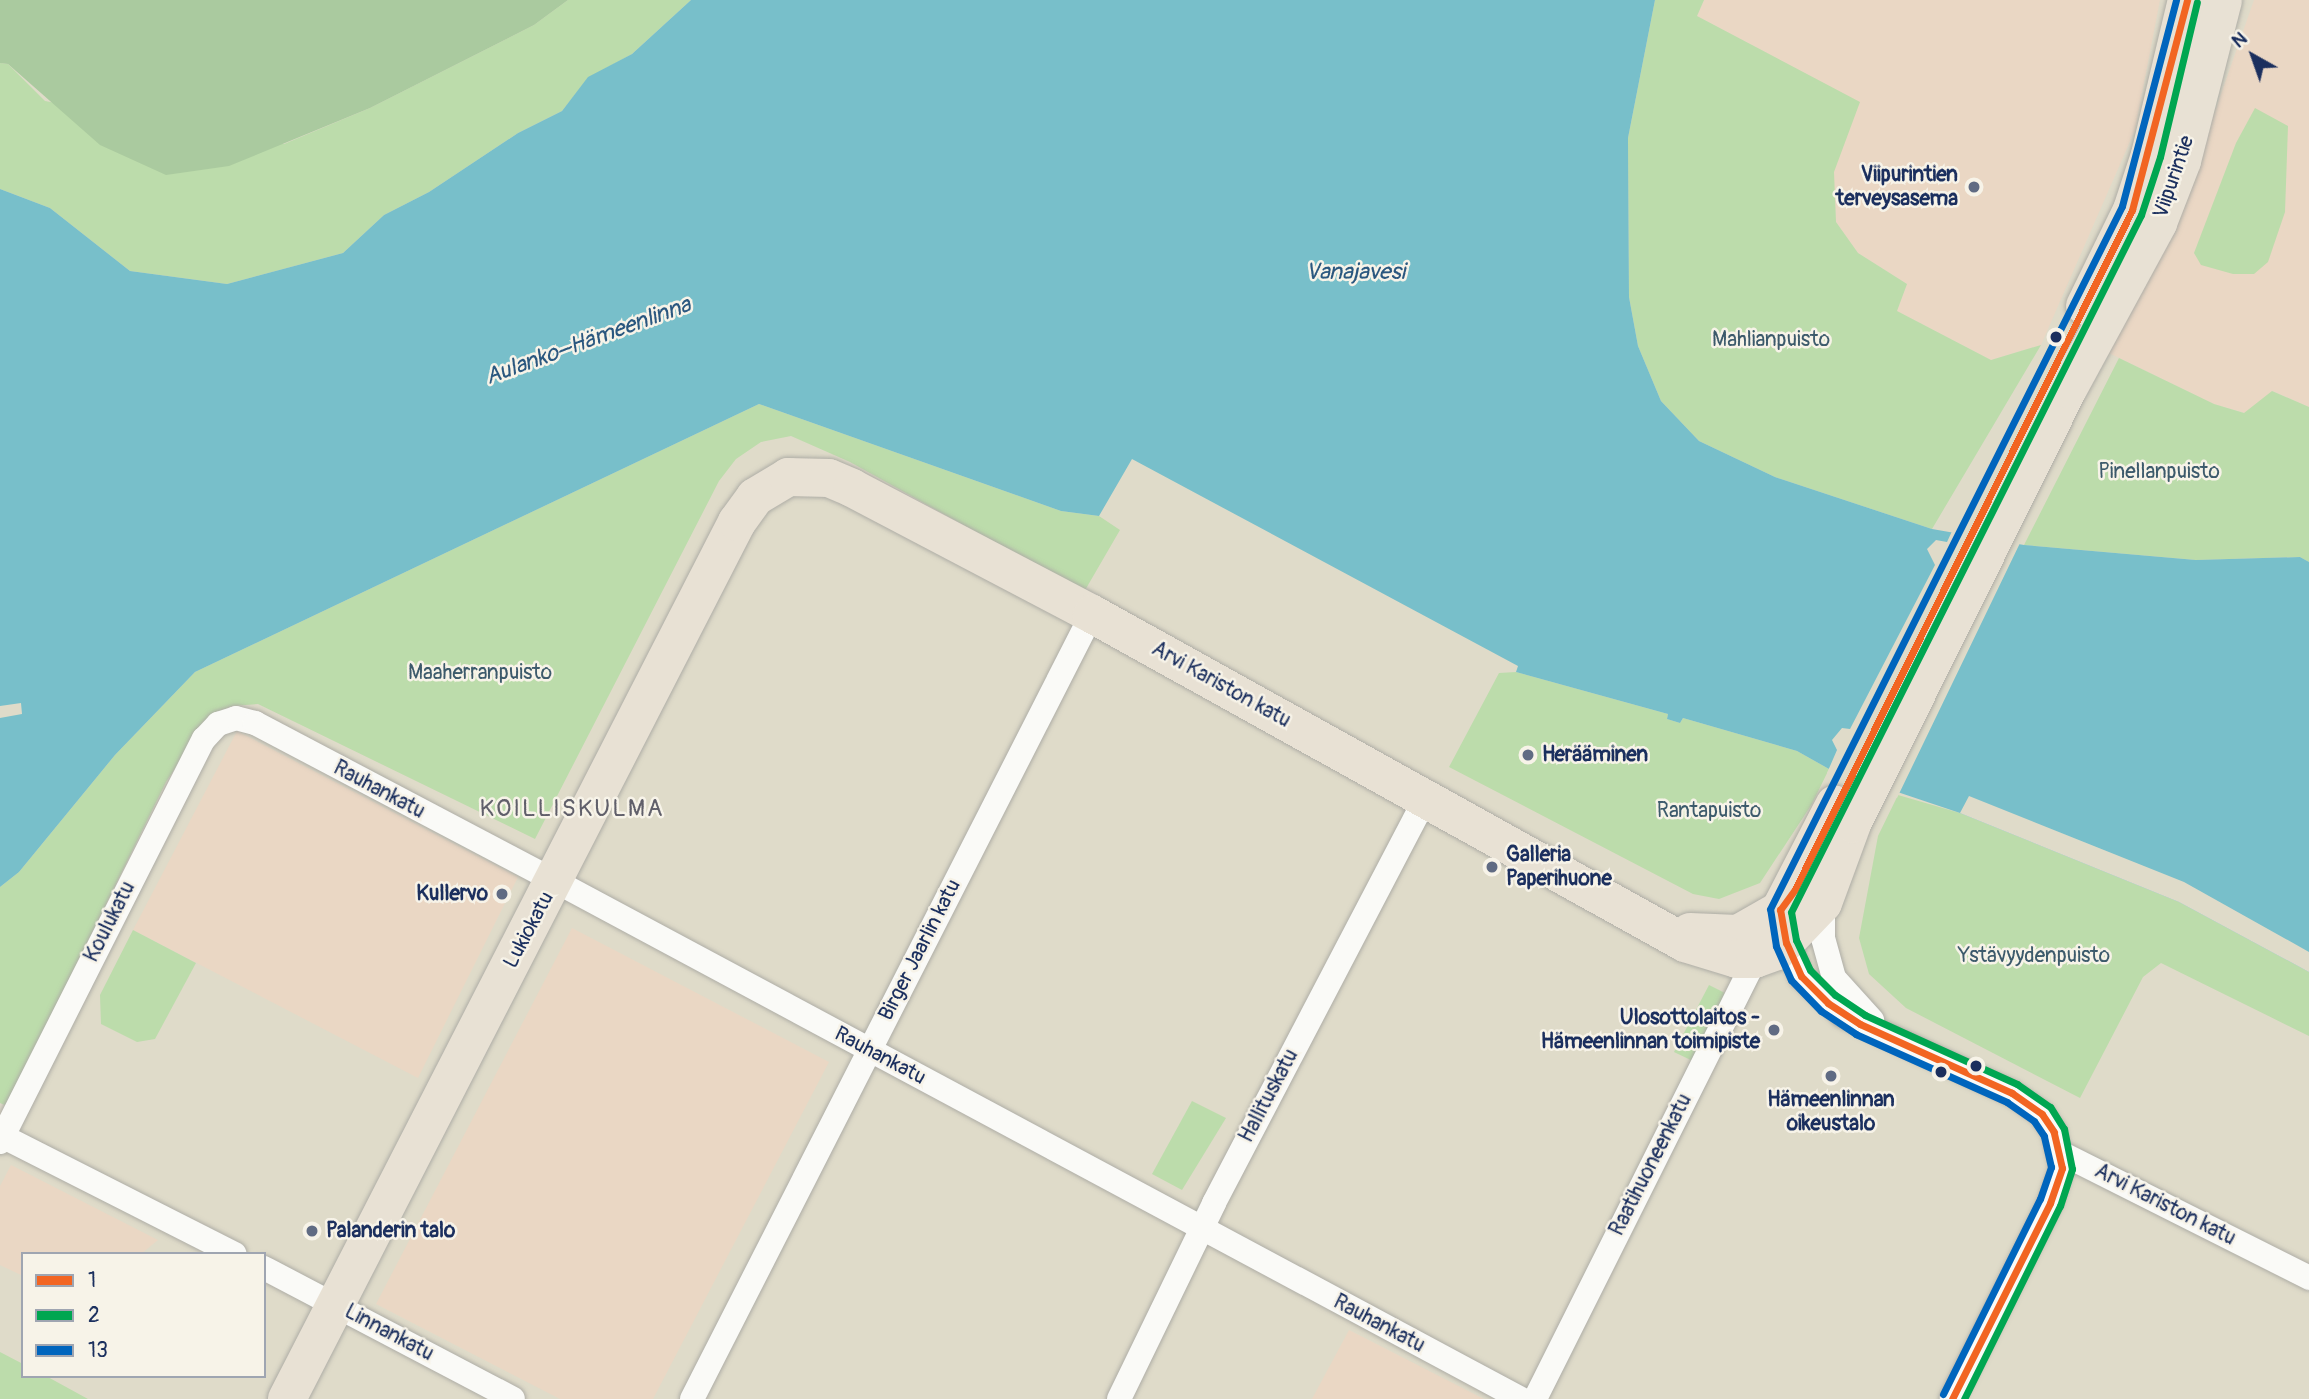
<!DOCTYPE html>
<html>
<head>
<meta charset="utf-8">
<style>
  body { margin:0 }
  #map { position:relative; width:2309px; height:1399px; overflow:hidden; background:#dfdbc9; font-family:Pangolin,sans-serif }
  div>[style] { position:absolute }
  .built>* { inset:0; background:#ead7c4 }
  .green>* { inset:0; background:#bcdcab }
  .forest>* { inset:0; background:#aaca9f }
  .water>* { inset:0; background:#78bfca }
  .pier>* { inset:0; background:#dfdbc9 }
  .roads { filter:drop-shadow(0 0 2px #aeada6) drop-shadow(0 0 2px #aeada6) }
  .street>* { height:24px; margin:-12px; padding:0 12px; transform-origin:12px; border-radius:12px; background:#fafaf7 }
  .primary>* { height:38px; margin:-19px; padding:0 19px; transform-origin:19px; border-radius:19px; background:#e8e1d4 }
  .bus-1>* { height:7px; margin:-3.5px; padding:0 3.5px; transform-origin:3.5px; border-radius:3.5px; background:#f26522 }
  .bus-2>* { height:7px; margin:-3.5px; padding:0 3.5px; transform-origin:3.5px; border-radius:3.5px; background:#00a651 }
  .bus-3>* { height:7px; margin:-3.5px; padding:0 3.5px; transform-origin:3.5px; border-radius:3.5px; background:#0065bd }
  .dots>* { width:19px; height:19px; translate:-50% -50%; box-sizing:border-box; border:4px solid #f7f3e8; border-radius:50% }
  span { translate:-50% -50%; white-space:nowrap; text-align:center; line-height:1.15; -webkit-text-stroke:5px #f7f3e8; paint-order:stroke }
  .poi-label { font-size:21px; color:#1b2f5e; font-weight:700 }
  .right { translate:-100% -50%; text-align:right }
  .left { translate:0 -50%; text-align:left }
  .street-label { font-size:21px; color:#1b2f5e }
  .park-label { font-size:21px; color:#3c5a6b }
  .water-label { font-size:23px; color:#2a577f; font-style:italic }
  .quarter-label { font-size:24px; color:#605f6a; letter-spacing:2px }
  .legend { position:absolute; left:21px; top:1252px; width:245px; height:126px; box-sizing:border-box; background:#f7f3e8; border:2px solid #9fa5b1; margin:0; padding:9px 12px; list-style:none; font-size:21px; color:#1b2f5e }
  .legend li { display:flex; align-items:center; gap:14px; height:35px }
  .legend b { width:35px; border:2px solid #9fa5b1 }
  .north { position:absolute; left:2218px; top:21px; width:70px; height:70px; -webkit-text-stroke:5px #f7f3e8; paint-order:stroke; rotate:320deg; font-size:19px; font-weight:700; line-height:28px; text-align:center; color:#1b2f5e }
  .north::after { content:''; display:block; margin:auto; width:24px; height:32px; background:#1b2f5e; clip-path:polygon(50% 0,100% 100%,50% 72%,0 100%) }
</style>
</head>
<body>
<div id="map">
  <div class="built">
    <div style="clip-path:polygon(1704px 0,2160px 0,2135px 130px,2041px 345px,1991px 360px,1897px 311px,1907px 284px,1858px 253px,1836px 222px,1833px 172px,1859px 102px,1697px 16px)"></div>
    <div style="clip-path:polygon(2254px 0,2309px 0,2309px 407px,2273px 391px,2245px 413px,2214px 404px,2109px 353px,2188px 188px)"></div>
    <div style="clip-path:polygon(237px 731px,518px 877px,418px 1078px,133px 930px)"></div>
    <div style="clip-path:polygon(572px 928px,829px 1062px,653px 1399px,560px 1399px,376px 1304px)"></div>
    <div style="clip-path:polygon(11px 1165px,158px 1240px,141px 1254px,23px 1254px,23px 1276px,0 1265px,0 1186px)"></div>
    <div style="clip-path:polygon(1349px 1330px,1484px 1399px,1312px 1399px)"></div>
  </div>
  <div class="green">
    <div style="clip-path:polygon(568px 0,691px 0,632px 54px,588px 78px,562px 111px,518px 133px,429px 192px,384px 215px,343px 253px,227px 284px,130px 271px,50px 208px,0 189px,0 63px,8px 64px,45px 101px,284px 144px,370px 108px,534px 25px)"></div>
    <div style="clip-path:polygon(1655px 0,1704px 0,1697px 16px,1860px 102px,1834px 172px,1836px 222px,1858px 253px,1907px 284px,1897px 311px,1991px 360px,2041px 345px,1932px 529px,1775px 477px,1699px 441px,1661px 401px,1638px 346px,1629px 297px,1628px 138px)"></div>
    <div style="clip-path:polygon(2255px 108px,2288px 126px,2285px 212px,2268px 262px,2254px 274px,2233px 274px,2201px 265px,2194px 253px,2236px 143px)"></div>
    <div style="clip-path:polygon(2119px 358px,2214px 404px,2244px 413px,2272px 391px,2309px 407px,2309px 562px,2300px 557px,2196px 560px,2024px 545px)"></div>
    <div style="clip-path:polygon(759px 404px,1061px 511px,1099px 516px,1120px 530px,1084px 592px,850px 462px,791px 436px,761px 442px,736px 459px,719px 481px,535px 839px,258px 704px,232px 706px,210px 716px,166px 782px,7px 1106px,0 1103px,0 887px,19px 872px,115px 755px,195px 672px)"></div>
    <div style="clip-path:polygon(1516px 672px,1668px 714px,1667px 719px,1680px 723px,1683px 718px,1797px 751px,1829px 769px,1812px 804px,1760px 883px,1719px 899px,1693px 894px,1449px 767px,1499px 673px)"></div>
    <div style="clip-path:polygon(1898px 795px,1960px 813px,2179px 902px,2309px 972px,2309px 1036px,2161px 963px,2143px 977px,2080px 1098px,1906px 1008px,1869px 974px,1859px 938px,1878px 836px)"></div>
    <div style="clip-path:polygon(133px 930px,196px 963px,155px 1039px,137px 1042px,101px 1024px,100px 995px)"></div>
    <div style="clip-path:polygon(1709px 985px,1735px 998px,1701px 1065px,1674px 1052px)"></div>
    <div style="clip-path:polygon(1192px 1101px,1226px 1118px,1182px 1190px,1152px 1174px)"></div>
    <div style="clip-path:polygon(0 1352px,23px 1364px,23px 1376px,46px 1376px,88px 1399px,0 1399px)"></div>
  </div>
  <div class="forest">
    <div style="clip-path:polygon(0 0,568px 0,534px 25px,370px 108px,229px 166px,166px 175px,100px 145px,8px 64px,0 63px)"></div>
  </div>
  <div class="water">
    <div style="clip-path:polygon(691px 0,1655px 0,1628px 138px,1629px 297px,1638px 346px,1661px 401px,1699px 441px,1775px 477px,1932px 529px,2024px 545px,2196px 560px,2300px 557px,2309px 562px,2309px 972px,2179px 902px,1960px 813px,1829px 769px,1797px 751px,1683px 718px,1680px 723px,1667px 719px,1668px 714px,1516px 672px,1518px 666px,1132px 459px,1099px 516px,1061px 511px,759px 404px,195px 672px,115px 755px,19px 872px,0 887px,0 189px,50px 208px,130px 271px,227px 284px,343px 253px,384px 215px,429px 192px,518px 133px,562px 111px,588px 77px,632px 54px)"></div>
  </div>
  <div class="pier">
    <div style="clip-path:polygon(1953px 529px,2021px 541px,1897px 798px,1827px 773px,1837px 750px,1832px 740px,1842px 728px,1850px 729px,1935px 565px,1927px 549px,1936px 540px,1947px 542px)"></div>
    <div style="clip-path:polygon(21px 703px,22px 714px,0 718px,0 706px)"></div>
    <div style="clip-path:polygon(1969px 796px,2184px 882px,2309px 952px,2309px 972px,2179px 902px,1960px 813px)"></div>
  </div>
  <div class="roads">
    <div class="street">
      <div style="left:1823px;top:903px;width:35px;rotate:90deg"></div>
      <div style="left:1823px;top:938px;width:41px;rotate:74.6deg"></div>
      <div style="left:1834px;top:978px;width:57px;rotate:47.9deg"></div>
      <div style="left:1784px;top:932px;width:47px;rotate:68.9deg"></div>
      <div style="left:1801px;top:976px;width:57px;rotate:42.9deg"></div>
      <div style="left:1843px;top:1015px;width:186px;rotate:24.8deg"></div>
      <div style="left:2012px;top:1093px;width:37px;rotate:35deg"></div>
      <div style="left:2042px;top:1114px;width:22px;rotate:56deg"></div>
      <div style="left:2054px;top:1132px;width:37px;rotate:77deg"></div>
      <div style="left:2062px;top:1168px;width:37px;rotate:109deg"></div>
      <div style="left:2050px;top:1203px;width:219px;rotate:116.6deg"></div>
      <div style="left:0;top:1135px;width:263px;rotate:26.9deg"></div>
      <div style="left:0;top:1142px;width:452px;rotate:-63.2deg"></div>
      <div style="left:204px;top:739px;width:21px;rotate:-47deg"></div>
      <div style="left:218px;top:724px;width:19px;rotate:-18deg"></div>
      <div style="left:236px;top:718px;width:20px;rotate:15deg"></div>
      <div style="left:255px;top:723px;width:339px;rotate:27.8deg"></div>
      <div style="left:555px;top:881px;width:1096px;rotate:28.2deg"></div>
      <div style="left:2061px;top:1153px;width:278px;rotate:26.7deg"></div>
      <div style="left:264px;top:1268px;width:281px;rotate:27.7deg"></div>
      <div style="left:692px;top:1399px;width:881px;rotate:-63deg"></div>
      <div style="left:1119px;top:1399px;width:218px;rotate:-64.1deg"></div>
      <div style="left:1214px;top:1203px;width:458px;rotate:-62.4deg"></div>
      <div style="left:1535px;top:1399px;width:492px;rotate:-63.4deg"></div>
    </div>
    <div class="primary">
      <div style="left:2085px;top:306px;width:107px;rotate:-63.9deg"></div>
      <div style="left:2132px;top:210px;width:58px;rotate:-71.9deg"></div>
      <div style="left:2150px;top:155px;width:159px;rotate:-76.6deg"></div>
      <div style="left:1690px;top:932px;width:48px;rotate:2.4deg"></div>
      <div style="left:1738px;top:934px;width:48px;rotate:-29.7deg"></div>
      <div style="left:1780px;top:910px;width:119px;rotate:-62.6deg"></div>
      <div style="left:287px;top:1399px;width:986px;rotate:-62.84deg"></div>
      <div style="left:737px;top:522px;width:31px;rotate:-54deg"></div>
      <div style="left:755px;top:497px;width:39px;rotate:-31deg"></div>
      <div style="left:788px;top:477px;width:41px;rotate:1.4deg"></div>
      <div style="left:829px;top:478px;width:25px;rotate:23deg"></div>
      <div style="left:852px;top:488px;width:271px;rotate:27.7deg"></div>
      <div style="left:1092px;top:614px;width:678px;rotate:29.02deg"></div>
      <div style="left:1685px;top:943px;width:54px;rotate:17.1deg"></div>
      <div style="left:1737px;top:959px;width:18px"></div>
      <div style="left:1755px;top:959px;width:23px;rotate:-20deg"></div>
      <div style="left:1777px;top:951px;width:66px;rotate:-46.2deg"></div>
      <div style="left:1823px;top:903px;width:84px;rotate:-69.8deg"></div>
      <div style="left:1852px;top:824px;width:486px;rotate:-63.6deg"></div>
      <div style="left:2068px;top:389px;width:189px;rotate:-61.5deg"></div>
      <div style="left:2158px;top:223px;width:66px;rotate:-68.8deg"></div>
      <div style="left:2182px;top:161px;width:166px;rotate:-75.7deg"></div>
    </div>
  </div>
  <div class="bus-1">
    <div style="left:1952px;top:1399px;width:219px;rotate:-63.4deg"></div>
    <div style="left:2050px;top:1203px;width:37px;rotate:-71deg"></div>
    <div style="left:2062px;top:1168px;width:37px;rotate:-103deg"></div>
    <div style="left:2054px;top:1132px;width:22px;rotate:-124deg"></div>
    <div style="left:2042px;top:1114px;width:37px;rotate:-145deg"></div>
    <div style="left:2012px;top:1093px;width:167px;rotate:-155.6deg"></div>
    <div style="left:1860px;top:1024px;width:38px;rotate:-147deg"></div>
    <div style="left:1828px;top:1003px;width:38px;rotate:-135deg"></div>
    <div style="left:1801px;top:976px;width:36px;rotate:-114deg"></div>
    <div style="left:1786px;top:943px;width:34px;rotate:-100deg"></div>
    <div style="left:1780px;top:910px;width:26px;rotate:-54deg"></div>
    <div style="left:1795px;top:889px;width:758px;rotate:-63.6deg"></div>
    <div style="left:2132px;top:210px;width:217px;rotate:-75.3deg"></div>
  </div>
  <div class="bus-2">
    <div style="left:1964px;top:1399px;width:216px;rotate:-63.6deg"></div>
    <div style="left:2060px;top:1206px;width:39px;rotate:-72deg"></div>
    <div style="left:2072px;top:1169px;width:41px;rotate:-101.3deg"></div>
    <div style="left:2064px;top:1129px;width:26px;rotate:-122deg"></div>
    <div style="left:2050px;top:1107px;width:40px;rotate:-145.1deg"></div>
    <div style="left:2017px;top:1084px;width:167px;rotate:-155.6deg"></div>
    <div style="left:1865px;top:1015px;width:36px;rotate:-146deg"></div>
    <div style="left:1835px;top:995px;width:35px;rotate:-135deg"></div>
    <div style="left:1810px;top:970px;width:33px;rotate:-115deg"></div>
    <div style="left:1796px;top:940px;width:28px;rotate:-100deg"></div>
    <div style="left:1791px;top:912px;width:780px;rotate:-63.34deg"></div>
    <div style="left:2141px;top:215px;width:61px;rotate:-71.9deg"></div>
    <div style="left:2160px;top:157px;width:159px;rotate:-76.6deg"></div>
  </div>
  <div class="bus-3">
    <div style="left:1943px;top:1394px;width:218px;rotate:-63.6deg"></div>
    <div style="left:2040px;top:1199px;width:34px;rotate:-71deg"></div>
    <div style="left:2051px;top:1167px;width:32px;rotate:-103deg"></div>
    <div style="left:2044px;top:1136px;width:18px;rotate:-124deg"></div>
    <div style="left:2034px;top:1121px;width:33px;rotate:-145deg"></div>
    <div style="left:2007px;top:1102px;width:166px;rotate:-155.8deg"></div>
    <div style="left:1856px;top:1034px;width:42px;rotate:-146.7deg"></div>
    <div style="left:1821px;top:1011px;width:43px;rotate:-134.1deg"></div>
    <div style="left:1791px;top:980px;width:37px;rotate:-114deg"></div>
    <div style="left:1776px;top:946px;width:37px;rotate:-99deg"></div>
    <div style="left:1770px;top:909px;width:786px;rotate:-63.4deg"></div>
    <div style="left:2122px;top:206px;width:213px;rotate:-75.3deg"></div>
  </div>
  <div class="dots">
    <div style="left:1974px;top:187px;background:#606b83"></div>
    <div style="left:2056px;top:337px;background:#1b2f5e"></div>
    <div style="left:1528px;top:755px;background:#606b83"></div>
    <div style="left:1492px;top:867px;background:#606b83"></div>
    <div style="left:502px;top:894px;background:#606b83"></div>
    <div style="left:1774px;top:1030px;background:#606b83"></div>
    <div style="left:1976px;top:1066px;background:#1b2f5e"></div>
    <div style="left:1941px;top:1072px;background:#1b2f5e"></div>
    <div style="left:1831px;top:1076px;background:#606b83"></div>
    <div style="left:312px;top:1231px;background:#606b83"></div>
  </div>
  <div class="poi-label">
    <span class="right" style="left:1958px;top:187px">Viipurintien<br>terveysasema</span>
    <span class="left" style="left:1542px;top:755px">Herääminen</span>
    <span class="left" style="left:1506px;top:867px">Galleria<br>Paperihuone</span>
    <span class="right" style="left:488px;top:894px">Kullervo</span>
    <span class="right" style="left:1760px;top:1030px">Ulosottolaitos -<br>Hämeenlinnan toimipiste</span>
    <span style="left:1831px;top:1112px">Hämeenlinnan<br>oikeustalo</span>
    <span class="left" style="left:326px;top:1231px">Palanderin talo</span>
  </div>
  <div class="street-label">
    <span style="left:2174px;top:177px;rotate:-71deg">Viipurintie</span>
    <span style="left:1221px;top:685px;rotate:29deg">Arvi Kariston katu</span>
    <span style="left:379px;top:790px;rotate:28deg">Rauhankatu</span>
    <span style="left:110px;top:922px;rotate:-63deg">Koulukatu</span>
    <span style="left:529px;top:930px;rotate:-62deg">Lukiokatu</span>
    <span style="left:920px;top:950px;rotate:-63deg">Birger Jaarlin katu</span>
    <span style="left:880px;top:1056px;rotate:28deg">Rauhankatu</span>
    <span style="left:1269px;top:1096px;rotate:-62deg">Hallituskatu</span>
    <span style="left:1651px;top:1165px;rotate:-63deg">Raatihuoneenkatu</span>
    <span style="left:2165px;top:1205px;rotate:27deg">Arvi Kariston katu</span>
    <span style="left:1379px;top:1324px;rotate:28deg">Rauhankatu</span>
    <span style="left:389px;top:1333px;rotate:28deg">Linnankatu</span>
  </div>
  <div class="park-label">
    <span style="left:1771px;top:340px">Mahlianpuisto</span>
    <span style="left:2159px;top:472px">Pinellanpuisto</span>
    <span style="left:480px;top:673px">Maaherranpuisto</span>
    <span style="left:1709px;top:811px">Rantapuisto</span>
    <span style="left:2034px;top:956px">Ystävyydenpuisto</span>
  </div>
  <div class="water-label">
    <span style="left:1355px;top:272px">Vanajavesi</span>
    <span style="left:588px;top:341px;rotate:-20deg">Aulanko–Hämeenlinna</span>
  </div>
  <div class="quarter-label">
    <span style="left:572px;top:809px">KOILLISKULMA</span>
  </div>
  <ul class="legend">
  <li><b style="height:9px;background:#f26522"></b>1</li>
  <li><b style="height:9px;background:#00a651"></b>2</li>
  <li><b style="height:9px;background:#0065bd"></b>13</li>
  </ul>
  <div class="north">N</div>
</div>
</body>
</html>
